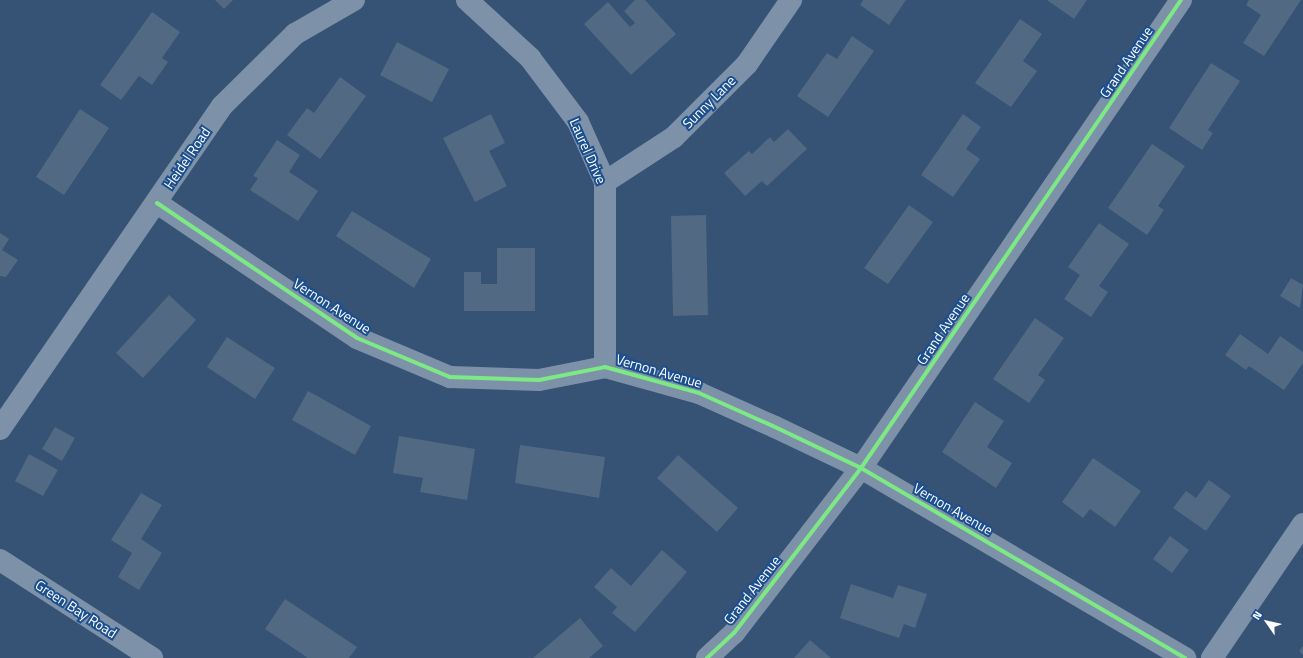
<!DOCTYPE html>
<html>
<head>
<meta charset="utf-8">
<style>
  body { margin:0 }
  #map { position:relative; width:1303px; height:658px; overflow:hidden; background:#365274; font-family:"Titillium Web",sans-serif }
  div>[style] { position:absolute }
  .building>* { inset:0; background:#526984 }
  .minor>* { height:22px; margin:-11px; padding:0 11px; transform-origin:11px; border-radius:11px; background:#7d92a8 }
  .tertiary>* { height:22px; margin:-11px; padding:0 11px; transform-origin:11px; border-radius:11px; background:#7d92a8 }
  .cycleway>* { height:4px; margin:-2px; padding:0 2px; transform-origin:2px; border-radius:2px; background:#7ce984 }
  span { translate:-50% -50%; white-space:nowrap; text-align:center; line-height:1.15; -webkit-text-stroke:4px #1b4f8f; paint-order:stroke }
  .street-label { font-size:14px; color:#fff }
  .north { position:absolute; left:1247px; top:602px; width:40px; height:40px; -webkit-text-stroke:3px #1b4f8f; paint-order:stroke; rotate:304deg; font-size:11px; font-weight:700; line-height:16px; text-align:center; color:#fff }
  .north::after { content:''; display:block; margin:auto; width:14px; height:18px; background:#fff; clip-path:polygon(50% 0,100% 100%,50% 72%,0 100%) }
</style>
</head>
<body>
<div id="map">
  <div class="building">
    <div style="clip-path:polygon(215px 0,233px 0,224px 9px)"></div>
    <div style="clip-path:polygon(635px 0,645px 0,676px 34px,631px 75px,584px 24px,608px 2px,630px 27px,635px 23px,624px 11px)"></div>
    <div style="clip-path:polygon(863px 0,906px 0,889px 25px,860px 5px)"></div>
    <div style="clip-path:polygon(1047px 0,1087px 0,1074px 19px)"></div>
    <div style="clip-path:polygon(1249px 0,1301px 0,1264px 56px,1243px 43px,1261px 15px,1246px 5px)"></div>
    <div style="clip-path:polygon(152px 12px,180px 32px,162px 58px,168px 62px,152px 85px,139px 76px,121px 100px,100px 85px)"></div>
    <div style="clip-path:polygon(1020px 19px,1042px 34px,1023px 61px,1037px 71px,1011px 107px,975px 83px)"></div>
    <div style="clip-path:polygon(852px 36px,874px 51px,828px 117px,797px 96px,827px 53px,837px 59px)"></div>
    <div style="clip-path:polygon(397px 42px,449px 69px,432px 102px,380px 75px)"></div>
    <div style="clip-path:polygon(1211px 63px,1240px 81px,1208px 130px,1213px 133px,1202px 150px,1169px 128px)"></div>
    <div style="clip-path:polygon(340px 77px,366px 96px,320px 159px,287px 135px,307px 108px,314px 113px)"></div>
    <div style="clip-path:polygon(80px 109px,109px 128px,64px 195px,36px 177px)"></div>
    <div style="clip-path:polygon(491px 114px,505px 143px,489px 151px,507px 186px,475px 202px,443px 138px)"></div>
    <div style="clip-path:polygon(963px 114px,981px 127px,966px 149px,980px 159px,953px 197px,921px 175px)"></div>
    <div style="clip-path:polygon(788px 129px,807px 149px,767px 186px,762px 181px,745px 196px,724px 173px,749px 151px,752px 154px,770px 137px,774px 142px)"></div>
    <div style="clip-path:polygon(277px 140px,300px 155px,289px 172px,318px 191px,298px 221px,250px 190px,258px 178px,253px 176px)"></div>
    <div style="clip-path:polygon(1152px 144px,1185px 166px,1158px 206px,1164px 210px,1147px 235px,1108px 208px)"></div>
    <div style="clip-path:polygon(909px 205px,933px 222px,888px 284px,864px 268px)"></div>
    <div style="clip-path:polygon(352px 211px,431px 259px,414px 288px,336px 236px)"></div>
    <div style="clip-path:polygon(706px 215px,708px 315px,673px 316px,671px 216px)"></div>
    <div style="clip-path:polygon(1099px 223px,1129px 244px,1099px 286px,1108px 292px,1091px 317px,1064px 299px,1080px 275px,1068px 267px)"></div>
    <div style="clip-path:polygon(0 233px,9px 239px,2px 250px,18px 260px,6px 277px,0 276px)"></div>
    <div style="clip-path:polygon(497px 248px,535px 248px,535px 311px,464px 311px,464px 272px,481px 272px,481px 284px,497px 284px)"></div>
    <div style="clip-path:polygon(1291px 278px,1303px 285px,1300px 308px,1280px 296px)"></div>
    <div style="clip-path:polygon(169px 295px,196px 320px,143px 378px,116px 353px)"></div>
    <div style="clip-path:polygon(1035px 318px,1064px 338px,1038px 375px,1045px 380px,1029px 403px,993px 379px)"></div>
    <div style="clip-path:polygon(1240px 334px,1268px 354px,1280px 336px,1303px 352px,1303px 363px,1284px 390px,1249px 366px,1246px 370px,1225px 355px)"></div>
    <div style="clip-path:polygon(227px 337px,275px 368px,255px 399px,207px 367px)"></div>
    <div style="clip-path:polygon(308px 391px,371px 426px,355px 455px,292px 420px)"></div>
    <div style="clip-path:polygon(975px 402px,1004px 421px,987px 447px,1012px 463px,996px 488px,942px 452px)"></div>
    <div style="clip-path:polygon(55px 427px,75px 438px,62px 461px,42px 449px)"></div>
    <div style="clip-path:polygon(399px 436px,475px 449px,467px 500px,420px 492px,423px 478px,393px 473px)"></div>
    <div style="clip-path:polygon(520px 445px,605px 457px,599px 498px,515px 483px)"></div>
    <div style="clip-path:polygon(29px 454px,58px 470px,43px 496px,15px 481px)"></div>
    <div style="clip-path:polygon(678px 455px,738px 508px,717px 532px,657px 478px)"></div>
    <div style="clip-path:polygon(1093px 458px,1141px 491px,1115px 527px,1090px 509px,1083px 518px,1062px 502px)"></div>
    <div style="clip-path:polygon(1209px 480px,1231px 496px,1206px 531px,1173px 508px,1186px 491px,1196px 498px)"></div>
    <div style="clip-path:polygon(141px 493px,162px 505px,141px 539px,162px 553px,139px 590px,118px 577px,132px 553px,111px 540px)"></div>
    <div style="clip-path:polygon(1170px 536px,1189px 550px,1172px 573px,1153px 559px)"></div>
    <div style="clip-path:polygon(662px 550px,687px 572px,635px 632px,612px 613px,617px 607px,594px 587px,611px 568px,631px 586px)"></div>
    <div style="clip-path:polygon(851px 584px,893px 598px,898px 585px,927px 594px,915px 628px,904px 624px,899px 638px,840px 618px)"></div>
    <div style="clip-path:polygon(285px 599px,357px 647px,349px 658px,308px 658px,265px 629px)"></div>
    <div style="clip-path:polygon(580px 618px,603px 646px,589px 658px,533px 658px)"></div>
    <div style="clip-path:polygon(810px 640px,831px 658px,794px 658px)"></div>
    <div style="clip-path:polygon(1303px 646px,1303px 655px,1299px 651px)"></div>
  </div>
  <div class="minor">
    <div style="left:467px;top:0;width:86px;rotate:42.6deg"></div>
    <div style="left:530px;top:58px;width:80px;rotate:53.1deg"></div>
    <div style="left:578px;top:122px;width:66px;rotate:65.8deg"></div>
    <div style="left:605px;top:182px;width:185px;rotate:90deg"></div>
    <div style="left:605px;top:182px;width:82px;rotate:-33.1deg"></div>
    <div style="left:674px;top:137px;width:103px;rotate:-45deg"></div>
    <div style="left:747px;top:64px;width:78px;rotate:-55.5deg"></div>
    <div style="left:157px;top:203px;width:241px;rotate:34deg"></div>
    <div style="left:357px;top:338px;width:101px;rotate:22.8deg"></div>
    <div style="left:450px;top:377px;width:89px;rotate:1.9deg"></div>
    <div style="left:539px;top:380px;width:67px;rotate:-11.1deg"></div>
    <div style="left:605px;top:367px;width:98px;rotate:15.5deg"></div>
    <div style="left:699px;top:393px;width:83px;rotate:24.1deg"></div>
    <div style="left:775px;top:427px;width:95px;rotate:25.5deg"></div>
    <div style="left:861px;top:468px;width:376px;rotate:30.4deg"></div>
    <div style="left:0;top:429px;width:392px;rotate:-55.5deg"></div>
    <div style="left:222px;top:106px;width:103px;rotate:-44.6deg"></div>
    <div style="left:295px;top:34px;width:68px;rotate:-30deg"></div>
    <div style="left:707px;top:658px;width:37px;rotate:-43deg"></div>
    <div style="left:734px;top:633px;width:208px;rotate:-52.4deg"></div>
    <div style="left:861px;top:468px;width:567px;rotate:-55.64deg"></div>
  </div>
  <div class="tertiary">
    <div style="left:0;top:560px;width:181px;rotate:32.8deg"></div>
    <div style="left:1212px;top:658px;width:162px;rotate:-55.8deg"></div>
  </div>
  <div class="cycleway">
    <div style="left:157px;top:203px;width:241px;rotate:34deg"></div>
    <div style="left:357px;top:338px;width:101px;rotate:22.8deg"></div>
    <div style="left:450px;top:377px;width:89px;rotate:1.9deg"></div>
    <div style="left:539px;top:380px;width:67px;rotate:-11.1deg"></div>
    <div style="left:605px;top:367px;width:98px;rotate:15.5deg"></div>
    <div style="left:699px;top:393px;width:83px;rotate:24.1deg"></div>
    <div style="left:775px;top:427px;width:95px;rotate:25.5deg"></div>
    <div style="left:861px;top:468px;width:376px;rotate:30.4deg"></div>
    <div style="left:707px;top:658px;width:37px;rotate:-43deg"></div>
    <div style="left:734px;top:633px;width:208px;rotate:-52.4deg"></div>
    <div style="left:861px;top:468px;width:567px;rotate:-55.64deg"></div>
  </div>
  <div class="street-label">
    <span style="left:1126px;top:62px;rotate:-56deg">Grand Avenue</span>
    <span style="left:709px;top:102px;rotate:-45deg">Sunny Lane</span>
    <span style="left:588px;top:151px;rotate:66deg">Laurel Drive</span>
    <span style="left:187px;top:158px;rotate:-56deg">Heidel Road</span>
    <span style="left:332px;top:306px;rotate:33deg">Vernon Avenue</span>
    <span style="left:943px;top:329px;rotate:-56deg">Grand Avenue</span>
    <span style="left:659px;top:371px;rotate:16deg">Vernon Avenue</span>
    <span style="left:953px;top:509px;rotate:30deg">Vernon Avenue</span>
    <span style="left:752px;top:590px;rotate:-52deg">Grand Avenue</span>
    <span style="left:76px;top:609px;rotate:33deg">Green Bay Road</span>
  </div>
  <div class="north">N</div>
</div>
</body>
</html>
